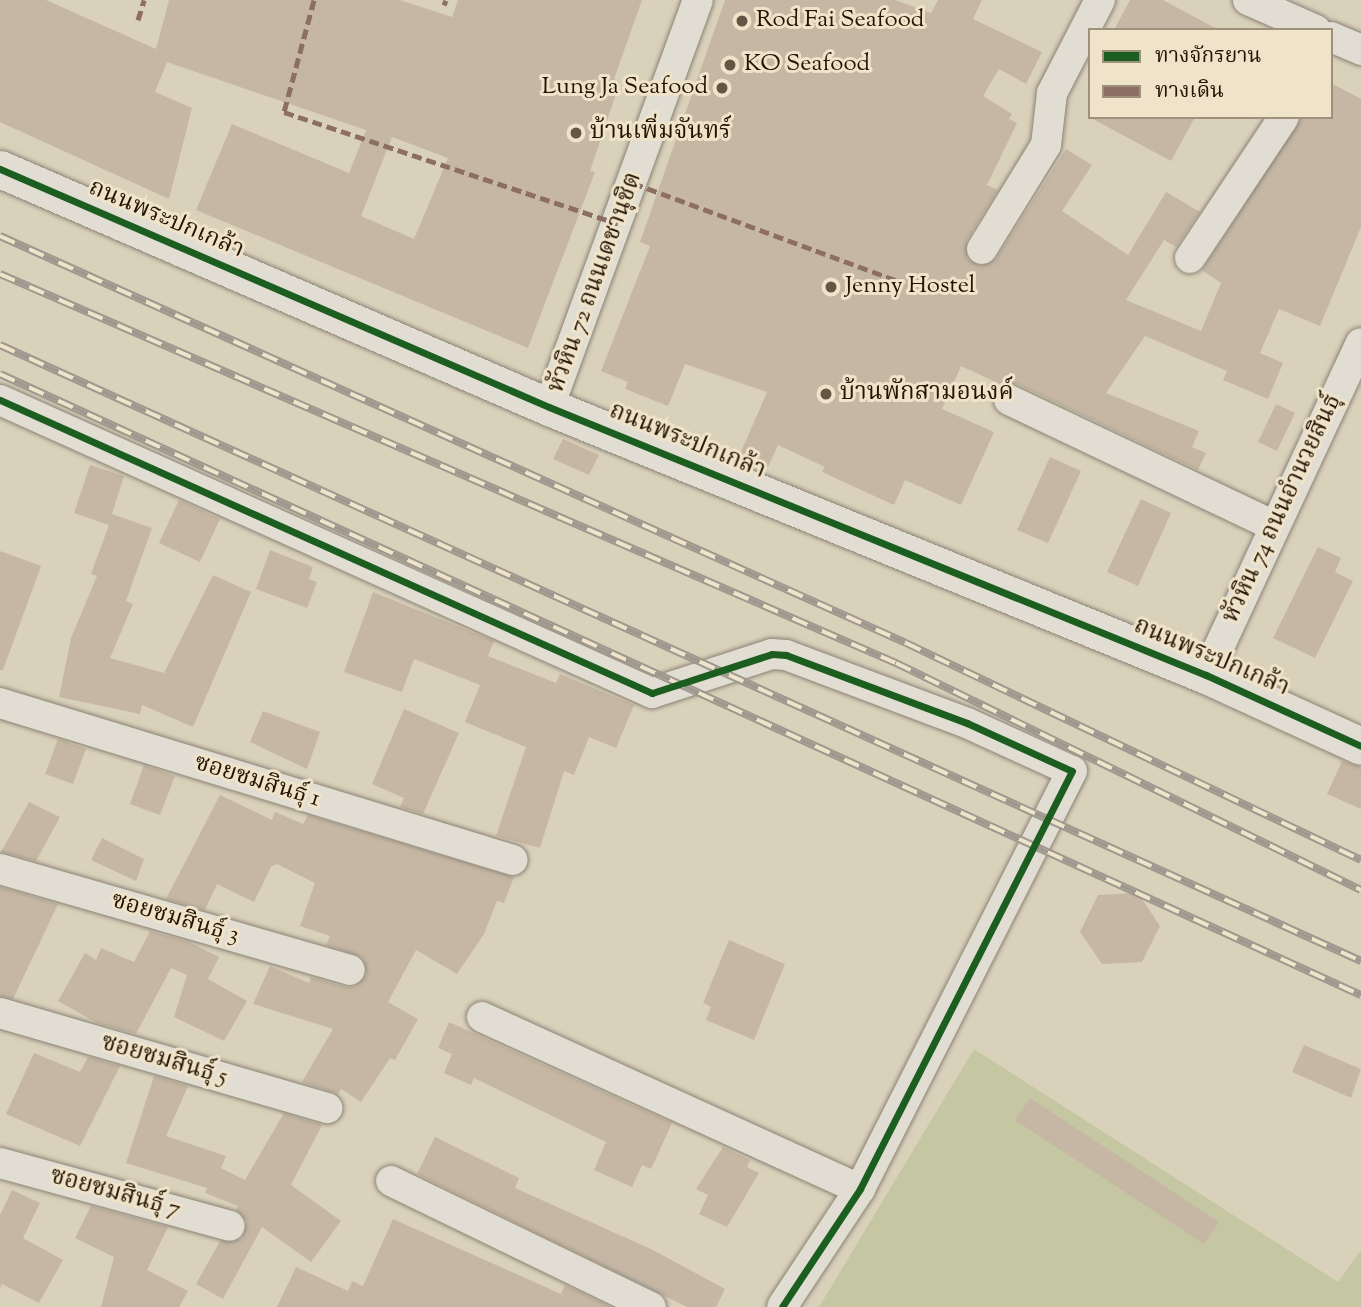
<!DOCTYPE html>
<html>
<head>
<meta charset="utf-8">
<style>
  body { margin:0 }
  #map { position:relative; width:1361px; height:1307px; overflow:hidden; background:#dad1bb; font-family:"Sorts Mill Goudy","Noto Serif Thai",serif }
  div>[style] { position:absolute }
  .green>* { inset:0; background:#c4c7a2 }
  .building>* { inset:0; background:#c6b7a4 }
  .roads { filter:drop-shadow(0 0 2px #8a8375) drop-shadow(0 0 2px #8a8375) }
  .minor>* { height:30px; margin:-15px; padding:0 15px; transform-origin:15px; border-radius:15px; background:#e2ddd2 }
  .tertiary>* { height:37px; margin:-18.5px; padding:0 18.5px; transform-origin:18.5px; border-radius:18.5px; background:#e2ddd2 }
  .rail>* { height:8px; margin-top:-4px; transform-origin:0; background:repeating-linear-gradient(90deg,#efe4ca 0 16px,#9e988e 0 32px); box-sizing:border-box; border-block:2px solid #9e988e }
  .quiet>* { height:5px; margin-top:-2.5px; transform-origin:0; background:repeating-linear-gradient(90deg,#8d6e63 0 10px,transparent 0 15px) }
  .cycleway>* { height:7px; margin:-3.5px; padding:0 3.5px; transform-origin:3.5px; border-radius:3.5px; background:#1b5e20 }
  .dots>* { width:19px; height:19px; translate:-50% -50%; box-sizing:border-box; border:4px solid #efe4ca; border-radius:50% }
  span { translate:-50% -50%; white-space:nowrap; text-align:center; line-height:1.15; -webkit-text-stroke:6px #efe4ca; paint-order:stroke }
  .poi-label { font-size:24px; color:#251304 }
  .left { translate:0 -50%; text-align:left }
  .right { translate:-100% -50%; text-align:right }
  .street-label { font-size:24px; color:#251304 }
  .legend { position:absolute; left:1088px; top:28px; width:245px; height:91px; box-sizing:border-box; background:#efe4ca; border:2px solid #9e907b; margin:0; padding:9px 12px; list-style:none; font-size:21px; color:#251304 }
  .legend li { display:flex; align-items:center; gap:14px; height:35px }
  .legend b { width:35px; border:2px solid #9e907b }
</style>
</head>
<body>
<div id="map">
  <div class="green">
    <div style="clip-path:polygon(974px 1049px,1338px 1282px,1361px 1250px,1361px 1307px,819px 1307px)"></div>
  </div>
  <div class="building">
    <div style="clip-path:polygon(evenodd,0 0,46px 0,156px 49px,169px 0,400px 0,452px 17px,458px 0,642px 0,614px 79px,620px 82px,590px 171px,595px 172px,528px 348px,196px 210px,232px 124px,349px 173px,366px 130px,167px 62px,155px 92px,192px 108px,169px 199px,0 122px,0 0,392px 137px,448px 158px,414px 239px,361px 216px,392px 137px)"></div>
    <div style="clip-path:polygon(725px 0,895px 0,931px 13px,938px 0,982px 0,973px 19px,1042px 52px,1026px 84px,999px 69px,983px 96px,1012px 114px,1009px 119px,1017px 123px,987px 185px,998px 190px,967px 240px,967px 258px,981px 266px,996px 259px,1066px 149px,1092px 165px,1062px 211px,1128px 255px,1166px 192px,1200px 212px,1176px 247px,1164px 240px,1126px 300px,1201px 331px,1221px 283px,1202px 270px,1301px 117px,1331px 117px,1331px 83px,1361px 99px,1361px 227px,1320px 326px,1279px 309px,1260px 353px,1283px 363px,1268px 399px,1223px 380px,1227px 371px,1145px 336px,1106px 393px,1199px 431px,1192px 447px,1206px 453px,1198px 470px,1017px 384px,1002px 385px,961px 366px,942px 409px,994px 432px,961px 505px,905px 480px,894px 505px,822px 472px,825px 467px,778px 445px,768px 467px,740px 454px,767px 392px,685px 364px,668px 406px,625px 389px,628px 382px,601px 371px,650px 246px,640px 242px)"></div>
    <div style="clip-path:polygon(1130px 0,1163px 0,1219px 30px,1114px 30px)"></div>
    <div style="clip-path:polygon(1089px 117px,1195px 117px,1171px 161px)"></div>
    <div style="clip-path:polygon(1276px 404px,1295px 413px,1277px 451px,1258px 442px)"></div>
    <div style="clip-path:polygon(563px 439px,599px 455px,589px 475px,553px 459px)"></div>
    <div style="clip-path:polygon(1050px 457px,1081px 471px,1048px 543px,1017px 530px)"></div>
    <div style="clip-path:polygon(90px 465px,124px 476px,112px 514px,152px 528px,126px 601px,133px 604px,110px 658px,164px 673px,213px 575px,251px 592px,193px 727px,142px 705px,140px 714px,59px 697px,71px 638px,97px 576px,91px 574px,109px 525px,74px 513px)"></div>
    <div style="clip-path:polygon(1141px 499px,1171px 513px,1138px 586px,1107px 572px)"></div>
    <div style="clip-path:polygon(179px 500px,220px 519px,200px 562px,159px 543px)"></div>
    <div style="clip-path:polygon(1318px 547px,1341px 558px,1335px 572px,1353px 581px,1315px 658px,1273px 638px)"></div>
    <div style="clip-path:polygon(270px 550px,313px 567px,309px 579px,317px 582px,307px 608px,256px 589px)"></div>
    <div style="clip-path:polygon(0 551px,41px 566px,3px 670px,0 670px)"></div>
    <div style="clip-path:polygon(373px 592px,494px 641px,488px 656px,556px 683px,560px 674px,634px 705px,616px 748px,589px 737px,574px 775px,564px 771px,540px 848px,496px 836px,526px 747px,465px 722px,480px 685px,414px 659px,402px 692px,344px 672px)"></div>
    <div style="clip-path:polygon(404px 709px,459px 733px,423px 814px,400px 807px,404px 798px,372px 784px)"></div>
    <div style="clip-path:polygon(263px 711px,320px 732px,307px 769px,250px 742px)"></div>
    <div style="clip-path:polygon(58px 739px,86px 749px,73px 784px,45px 774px)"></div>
    <div style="clip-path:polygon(1342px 761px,1361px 767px,1361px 809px,1327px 794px)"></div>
    <div style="clip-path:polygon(144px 765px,175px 776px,160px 815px,130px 804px)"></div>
    <div style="clip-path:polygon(220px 795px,272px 820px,275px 812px,303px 824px,308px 815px,514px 877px,504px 903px,497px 901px,484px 934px,457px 974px,416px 950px,388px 1002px,418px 1019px,395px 1060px,390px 1058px,361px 1102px,341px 1089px,338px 1094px,302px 1082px,333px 1029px,253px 1004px,270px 966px,309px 983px,311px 977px,346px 987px,355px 987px,367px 975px,362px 957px,326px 945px,330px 936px,300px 926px,315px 883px,277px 864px,271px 867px,254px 902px,217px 884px,205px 910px,166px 899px)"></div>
    <div style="clip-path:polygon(29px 802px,60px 817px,36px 861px,1px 852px)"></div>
    <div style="clip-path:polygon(102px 838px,144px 859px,136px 881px,91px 860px)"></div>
    <div style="clip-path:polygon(0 887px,58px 904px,13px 999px,0 996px)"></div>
    <div style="clip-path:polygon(1138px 893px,1160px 926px,1142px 962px,1102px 964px,1080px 932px,1098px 895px)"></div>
    <div style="clip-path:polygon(150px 931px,189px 942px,219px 957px,208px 979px,247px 1001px,224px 1041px,174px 1017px,187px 975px,171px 968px,136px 1034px,97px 1023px,58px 1001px,85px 953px,96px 960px,101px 948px,134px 962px)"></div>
    <div style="clip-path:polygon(729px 940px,785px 964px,754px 1040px,706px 1020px,711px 1007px,703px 1003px)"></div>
    <div style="clip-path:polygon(449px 1022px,672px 1123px,651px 1169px,642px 1165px,632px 1187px,594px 1170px,606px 1142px,474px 1078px,471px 1085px,444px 1073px,452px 1054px,438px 1048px)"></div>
    <div style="clip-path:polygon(1304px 1045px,1361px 1069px,1351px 1098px,1292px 1072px)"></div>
    <div style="clip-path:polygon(34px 1053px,80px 1072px,88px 1057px,120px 1066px,80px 1146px,6px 1114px)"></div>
    <div style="clip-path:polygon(154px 1076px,188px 1086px,166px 1136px,226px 1156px,221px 1168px,245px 1180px,284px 1113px,322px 1125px,291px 1185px,341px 1221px,311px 1262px,262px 1227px,223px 1299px,196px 1284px,220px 1241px,242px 1239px,247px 1222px,236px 1210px,238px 1206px,205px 1193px,207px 1188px,126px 1163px)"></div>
    <div style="clip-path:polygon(1030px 1098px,1219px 1222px,1204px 1244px,1015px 1120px)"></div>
    <div style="clip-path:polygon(435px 1137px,519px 1178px,515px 1188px,653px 1250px,725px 1289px,716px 1307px,687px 1307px,417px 1174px)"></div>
    <div style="clip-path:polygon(723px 1147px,750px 1160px,747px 1167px,759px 1173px,727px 1227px,699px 1214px,708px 1195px,696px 1189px)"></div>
    <div style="clip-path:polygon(12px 1190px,40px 1203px,23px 1238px,63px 1260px,39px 1303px,2px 1284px,0 1288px,0 1215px)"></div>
    <div style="clip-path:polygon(91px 1206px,168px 1227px,147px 1270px,188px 1291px,179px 1307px,101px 1307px,114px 1257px,75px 1238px)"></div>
    <div style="clip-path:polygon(393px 1219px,561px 1294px,565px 1285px,611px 1307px,277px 1307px,296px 1267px,348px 1291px,352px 1281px,363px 1286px)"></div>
  </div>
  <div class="roads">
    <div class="minor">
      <div style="left:1248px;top:0;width:74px;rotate:23.8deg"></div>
      <div style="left:1331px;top:37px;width:33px;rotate:23deg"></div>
      <div style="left:982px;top:249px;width:122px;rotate:-58.4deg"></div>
      <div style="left:1046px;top:145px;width:52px;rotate:-83.4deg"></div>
      <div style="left:1052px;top:93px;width:105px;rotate:-62.7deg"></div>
      <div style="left:1190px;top:258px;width:169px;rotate:-56.3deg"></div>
      <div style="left:0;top:400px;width:715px;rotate:24.2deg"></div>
      <div style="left:652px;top:693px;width:126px;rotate:-18deg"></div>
      <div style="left:772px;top:654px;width:14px;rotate:4deg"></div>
      <div style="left:786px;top:655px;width:193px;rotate:20.6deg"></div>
      <div style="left:967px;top:723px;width:115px;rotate:24.6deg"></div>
      <div style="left:1072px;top:771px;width:469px;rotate:116.9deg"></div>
      <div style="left:860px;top:1189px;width:141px;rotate:123.5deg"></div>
      <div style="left:1009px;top:400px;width:293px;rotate:25.4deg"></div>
      <div style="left:549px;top:407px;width:433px;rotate:-69.9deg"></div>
      <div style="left:1206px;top:675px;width:366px;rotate:-65deg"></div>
      <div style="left:0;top:703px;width:536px;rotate:17.02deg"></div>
      <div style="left:0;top:869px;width:364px;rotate:16.1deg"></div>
      <div style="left:0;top:1013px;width:341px;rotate:16.2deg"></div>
      <div style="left:482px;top:1017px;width:415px;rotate:24.5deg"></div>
      <div style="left:0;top:1163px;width:238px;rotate:15.3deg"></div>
      <div style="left:391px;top:1181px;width:289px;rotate:25.9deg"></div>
    </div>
    <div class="tertiary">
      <div style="left:0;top:169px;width:598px;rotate:23.44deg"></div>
      <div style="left:549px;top:407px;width:710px;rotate:22.19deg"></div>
      <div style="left:1206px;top:675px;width:170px;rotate:24.6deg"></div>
    </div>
  </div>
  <div class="rail">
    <div style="left:0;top:236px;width:993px;rotate:24.19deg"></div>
    <div style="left:906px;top:643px;width:504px;rotate:25.5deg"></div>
    <div style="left:0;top:274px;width:977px;rotate:23.47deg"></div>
    <div style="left:896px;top:663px;width:517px;rotate:26.02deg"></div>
    <div style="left:0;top:345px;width:1494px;rotate:24.35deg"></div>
    <div style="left:0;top:374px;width:1496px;rotate:24.53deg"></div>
  </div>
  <div class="quiet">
    <div style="left:314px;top:0;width:116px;rotate:105deg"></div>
    <div style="left:284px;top:112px;width:352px;rotate:18.5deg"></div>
    <div style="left:444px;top:5px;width:5px;rotate:-68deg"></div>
    <div style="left:138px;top:20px;width:21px;rotate:-73deg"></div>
    <div style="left:633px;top:183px;width:289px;rotate:20.3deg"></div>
  </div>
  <div class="cycleway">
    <div style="left:0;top:169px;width:598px;rotate:23.44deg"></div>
    <div style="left:549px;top:407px;width:710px;rotate:22.19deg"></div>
    <div style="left:1206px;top:675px;width:170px;rotate:24.6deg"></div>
    <div style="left:0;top:400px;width:715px;rotate:24.2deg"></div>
    <div style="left:652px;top:693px;width:126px;rotate:-18deg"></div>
    <div style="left:772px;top:654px;width:14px;rotate:4deg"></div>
    <div style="left:786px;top:655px;width:193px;rotate:20.6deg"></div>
    <div style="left:967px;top:723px;width:115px;rotate:24.6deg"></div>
    <div style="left:1072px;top:771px;width:469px;rotate:116.9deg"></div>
    <div style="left:860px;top:1189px;width:141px;rotate:123.5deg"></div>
  </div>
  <div class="dots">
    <div style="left:742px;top:21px;background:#645644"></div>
    <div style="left:730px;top:65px;background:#645644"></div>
    <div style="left:722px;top:88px;background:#645644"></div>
    <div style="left:576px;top:133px;background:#645644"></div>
    <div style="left:831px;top:287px;background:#645644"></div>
    <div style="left:826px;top:394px;background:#645644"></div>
  </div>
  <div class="poi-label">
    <span class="left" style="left:756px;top:21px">Rod Fai Seafood</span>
    <span class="left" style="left:744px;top:65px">KO Seafood</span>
    <span class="right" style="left:708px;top:88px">Lung Ja Seafood</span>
    <span class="left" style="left:590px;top:133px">บ้านเพิ่มจันทร์</span>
    <span class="left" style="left:845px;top:287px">Jenny Hostel</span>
    <span class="left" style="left:840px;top:394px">บ้านพักสามอนงค์</span>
  </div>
  <div class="street-label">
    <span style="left:166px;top:220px;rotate:23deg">ถนนพระปกเกล้า</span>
    <span style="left:596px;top:283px;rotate:-70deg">หัวหิน 72 ถนนเดชานุชิต</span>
    <span style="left:687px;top:442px;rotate:22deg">ถนนพระปกเกล้า</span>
    <span style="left:1283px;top:509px;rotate:-65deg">หัวหิน 74 ถนนอำนวยสินธุ์</span>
    <span style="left:1211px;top:658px;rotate:23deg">ถนนพระปกเกล้า</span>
    <span style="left:257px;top:782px;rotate:17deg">ซอยชมสินธุ์ 1</span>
    <span style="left:175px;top:919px;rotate:16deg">ซอยชมสินธุ์ 3</span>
    <span style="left:164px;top:1061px;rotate:16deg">ซอยชมสินธุ์ 5</span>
    <span style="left:115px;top:1194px;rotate:15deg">ซอยชมสินธุ์ 7</span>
  </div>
  <ul class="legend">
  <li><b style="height:9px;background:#1b5e20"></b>ทางจักรยาน</li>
  <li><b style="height:9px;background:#8d6e63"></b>ทางเดิน</li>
  </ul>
</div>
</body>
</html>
